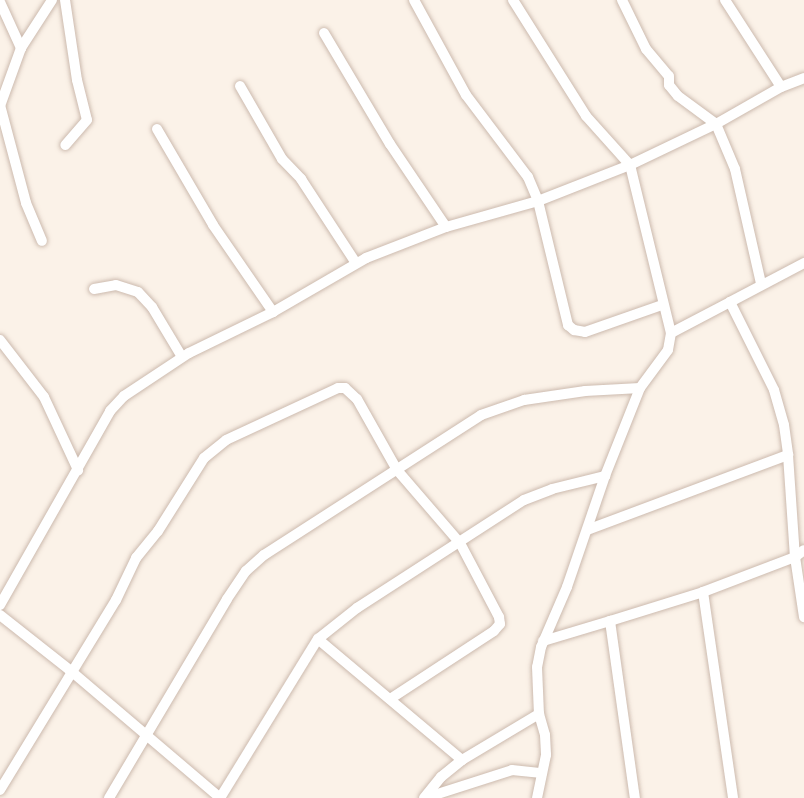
<!DOCTYPE html>
<html>
<head>
<meta charset="utf-8">
<style>
  body { margin:0 }
  #map { position:relative; width:804px; height:798px; overflow:hidden; background:#fbf2e8; font-family:"Roboto Condensed",sans-serif }
  div>[style] { position:absolute }
  .roads { filter:drop-shadow(0 0 2px #ccbaae) drop-shadow(0 0 2px #ccbaae) }
  .street>* { height:10px; margin:-5px; padding:0 5px; transform-origin:5px; border-radius:5px; background:#fff }
  span { translate:-50% -50%; white-space:nowrap; text-align:center; line-height:1.15; -webkit-text-stroke:7px #fdf6ee; paint-order:stroke }
</style>
</head>
<body>
<div id="map">
  <div class="roads">
    <div class="street">
      <div style="left:65px;top:0;width:81px;rotate:81.5deg"></div>
      <div style="left:77px;top:80px;width:41px;rotate:76deg"></div>
      <div style="left:87px;top:120px;width:33px;rotate:131deg"></div>
      <div style="left:414px;top:0;width:108px;rotate:61.3deg"></div>
      <div style="left:466px;top:95px;width:103px;rotate:52.9deg"></div>
      <div style="left:528px;top:177px;width:26px;rotate:67deg"></div>
      <div style="left:538px;top:201px;width:128px;rotate:76.4deg"></div>
      <div style="left:568px;top:325px;width:8px;rotate:40deg"></div>
      <div style="left:574px;top:330px;width:11px;rotate:10deg"></div>
      <div style="left:585px;top:332px;width:82px;rotate:-19.3deg"></div>
      <div style="left:513px;top:0;width:137px;rotate:57.8deg"></div>
      <div style="left:586px;top:116px;width:66px;rotate:48.1deg"></div>
      <div style="left:630px;top:165px;width:173px;rotate:76.3deg"></div>
      <div style="left:671px;top:333px;width:17px;rotate:100deg"></div>
      <div style="left:668px;top:350px;width:47px;rotate:126.4deg"></div>
      <div style="left:640px;top:388px;width:95px;rotate:111.7deg"></div>
      <div style="left:605px;top:476px;width:117px;rotate:108.9deg"></div>
      <div style="left:567px;top:587px;width:65px;rotate:113.4deg"></div>
      <div style="left:541px;top:647px;width:20px;rotate:101deg"></div>
      <div style="left:537px;top:667px;width:47px;rotate:87.6deg"></div>
      <div style="left:622px;top:0;width:55px;rotate:63.9deg"></div>
      <div style="left:646px;top:49px;width:35px;rotate:50deg"></div>
      <div style="left:669px;top:76px;width:9px;rotate:90deg"></div>
      <div style="left:669px;top:85px;width:14px;rotate:51deg"></div>
      <div style="left:678px;top:96px;width:47px;rotate:36.4deg"></div>
      <div style="left:716px;top:124px;width:49px;rotate:67.1deg"></div>
      <div style="left:735px;top:169px;width:117px;rotate:77.2deg"></div>
      <div style="left:725px;top:0;width:103px;rotate:57.2deg"></div>
      <div style="left:0;top:2px;width:51px;rotate:65.5deg"></div>
      <div style="left:324px;top:33px;width:129px;rotate:59.3deg"></div>
      <div style="left:390px;top:144px;width:100px;rotate:56deg"></div>
      <div style="left:240px;top:86px;width:84px;rotate:60.1deg"></div>
      <div style="left:282px;top:159px;width:28px;rotate:46deg"></div>
      <div style="left:301px;top:179px;width:100px;rotate:56.8deg"></div>
      <div style="left:0;top:105px;width:101px;rotate:75.1deg"></div>
      <div style="left:26px;top:203px;width:41px;rotate:67.2deg"></div>
      <div style="left:0;top:106px;width:62px;rotate:-70.1deg"></div>
      <div style="left:21px;top:48px;width:57px;rotate:-57.1deg"></div>
      <div style="left:157px;top:129px;width:111px;rotate:59.7deg"></div>
      <div style="left:213px;top:225px;width:106px;rotate:55.4deg"></div>
      <div style="left:94px;top:289px;width:22px;rotate:-10deg"></div>
      <div style="left:116px;top:285px;width:23px;rotate:18deg"></div>
      <div style="left:138px;top:292px;width:21px;rotate:47deg"></div>
      <div style="left:152px;top:307px;width:58px;rotate:59deg"></div>
      <div style="left:730px;top:302px;width:84px;rotate:-27.8deg"></div>
      <div style="left:671px;top:333px;width:67px;rotate:-27.7deg"></div>
      <div style="left:730px;top:302px;width:98px;rotate:63.4deg"></div>
      <div style="left:774px;top:390px;width:36px;rotate:74deg"></div>
      <div style="left:784px;top:425px;width:30px;rotate:82deg"></div>
      <div style="left:0;top:340px;width:72px;rotate:52.3deg"></div>
      <div style="left:44px;top:397px;width:81px;rotate:65deg"></div>
      <div style="left:587px;top:530px;width:215px;rotate:-20.5deg"></div>
      <div style="left:788px;top:455px;width:102px;rotate:86.1deg"></div>
      <div style="left:795px;top:557px;width:11px;rotate:-38deg"></div>
      <div style="left:703px;top:592px;width:98px;rotate:-20.8deg"></div>
      <div style="left:795px;top:557px;width:61px;rotate:81.5deg"></div>
      <div style="left:0;top:605px;width:223px;rotate:-60.4deg"></div>
      <div style="left:110px;top:411px;width:21px;rotate:-47deg"></div>
      <div style="left:124px;top:396px;width:78px;rotate:-33.5deg"></div>
      <div style="left:189px;top:353px;width:93px;rotate:-26deg"></div>
      <div style="left:273px;top:312px;width:108px;rotate:-30.1deg"></div>
      <div style="left:366px;top:258px;width:86px;rotate:-21.2deg"></div>
      <div style="left:446px;top:227px;width:96px;rotate:-15.8deg"></div>
      <div style="left:538px;top:201px;width:99px;rotate:-21.4deg"></div>
      <div style="left:630px;top:165px;width:95px;rotate:-25.5deg"></div>
      <div style="left:716px;top:124px;width:75px;rotate:-29.6deg"></div>
      <div style="left:781px;top:87px;width:25px;rotate:-21deg"></div>
      <div style="left:0;top:615px;width:90px;rotate:38.3deg"></div>
      <div style="left:71px;top:671px;width:196px;rotate:40.4deg"></div>
      <div style="left:610px;top:621px;width:97px;rotate:-17.3deg"></div>
      <div style="left:703px;top:592px;width:208px;rotate:81.7deg"></div>
      <div style="left:543px;top:641px;width:70px;rotate:-16.6deg"></div>
      <div style="left:610px;top:621px;width:179px;rotate:82deg"></div>
      <div style="left:462px;top:760px;width:188px;rotate:-140deg"></div>
      <div style="left:318px;top:639px;width:50px;rotate:-38.5deg"></div>
      <div style="left:357px;top:608px;width:199px;rotate:-32.9deg"></div>
      <div style="left:524px;top:500px;width:30px;rotate:-21deg"></div>
      <div style="left:552px;top:489px;width:55px;rotate:-13.8deg"></div>
      <div style="left:0;top:790px;width:223px;rotate:-58.6deg"></div>
      <div style="left:116px;top:600px;width:47px;rotate:-64.5deg"></div>
      <div style="left:136px;top:558px;width:35px;rotate:-51deg"></div>
      <div style="left:158px;top:531px;width:86px;rotate:-57.8deg"></div>
      <div style="left:204px;top:458px;width:28px;rotate:-39deg"></div>
      <div style="left:226px;top:440px;width:123px;rotate:-24.9deg"></div>
      <div style="left:338px;top:388px;width:7px"></div>
      <div style="left:345px;top:388px;width:16px;rotate:43deg"></div>
      <div style="left:357px;top:399px;width:81px;rotate:60.6deg"></div>
      <div style="left:397px;top:470px;width:96px;rotate:49.2deg"></div>
      <div style="left:460px;top:543px;width:84px;rotate:62.2deg"></div>
      <div style="left:499px;top:617px;width:7px;rotate:82deg"></div>
      <div style="left:500px;top:624px;width:9px;rotate:131deg"></div>
      <div style="left:494px;top:631px;width:124px;rotate:146.8deg"></div>
      <div style="left:109px;top:798px;width:231px;rotate:-59.3deg"></div>
      <div style="left:227px;top:599px;width:34px;rotate:-56deg"></div>
      <div style="left:246px;top:571px;width:24px;rotate:-42deg"></div>
      <div style="left:264px;top:555px;width:258px;rotate:-32.8deg"></div>
      <div style="left:481px;top:415px;width:46px;rotate:-19.2deg"></div>
      <div style="left:524px;top:400px;width:62px;rotate:-8.4deg"></div>
      <div style="left:585px;top:391px;width:55px;rotate:-3.1deg"></div>
      <div style="left:220px;top:798px;width:187px;rotate:-58.4deg"></div>
      <div style="left:424px;top:798px;width:27px;rotate:-51deg"></div>
      <div style="left:441px;top:777px;width:27px;rotate:-39deg"></div>
      <div style="left:462px;top:760px;width:90px;rotate:-30.9deg"></div>
      <div style="left:539px;top:714px;width:22px;rotate:74deg"></div>
      <div style="left:545px;top:735px;width:20px;rotate:87deg"></div>
      <div style="left:546px;top:755px;width:44px;rotate:101.8deg"></div>
      <div style="left:425px;top:798px;width:91px;rotate:-17.8deg"></div>
      <div style="left:512px;top:770px;width:30px;rotate:6deg"></div>
    </div>
  </div>
</div>
</body>
</html>
